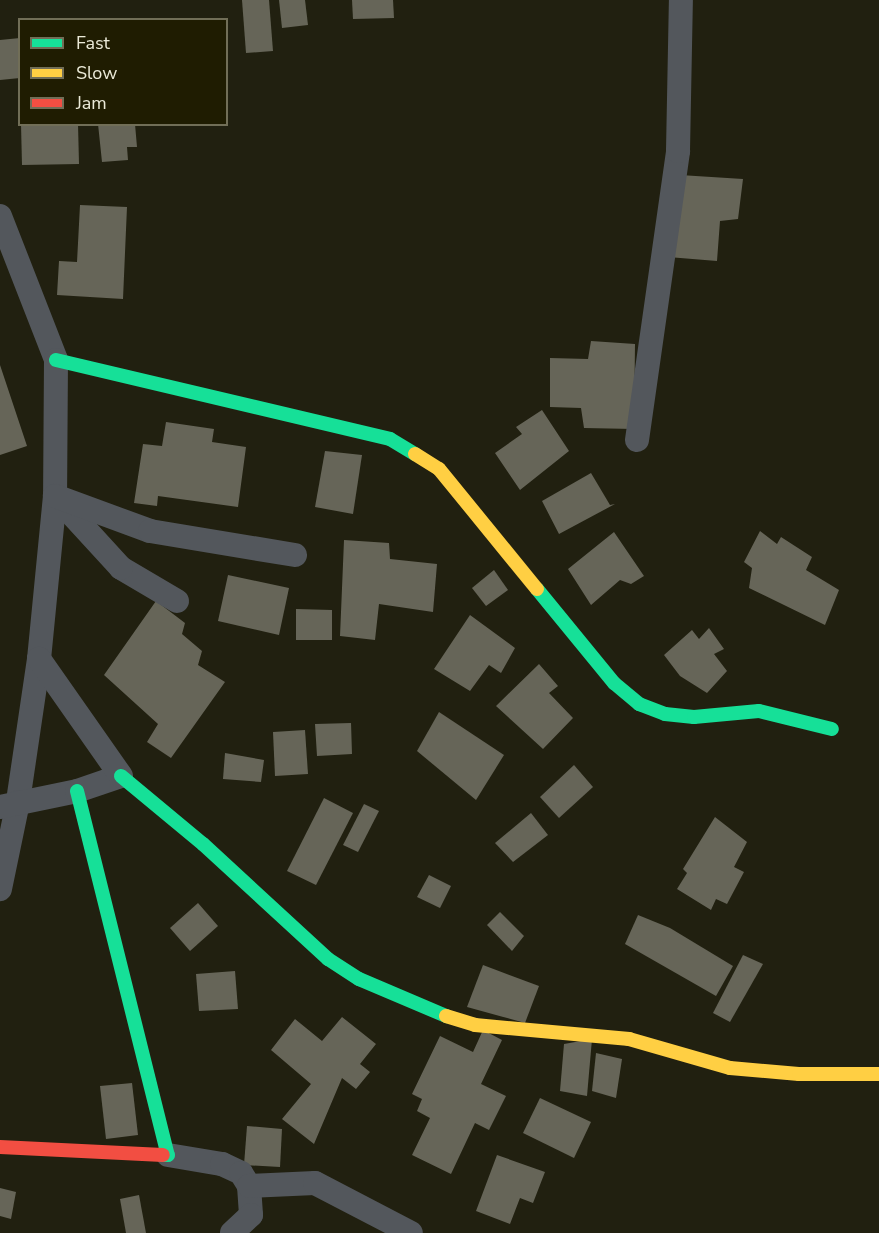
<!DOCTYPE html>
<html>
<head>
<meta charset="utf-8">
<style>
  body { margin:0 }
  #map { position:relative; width:879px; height:1233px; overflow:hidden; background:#212010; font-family:"Nunito Sans",sans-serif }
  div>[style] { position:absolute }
  .building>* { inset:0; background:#666558 }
  .street>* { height:24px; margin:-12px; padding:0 12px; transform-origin:12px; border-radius:12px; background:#53575c }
  .fast>* { height:14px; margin:-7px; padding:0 7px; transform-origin:7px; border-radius:7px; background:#16e098 }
  .slow>* { height:14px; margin:-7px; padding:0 7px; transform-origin:7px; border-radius:7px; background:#ffcf43 }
  .jam>* { height:14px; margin:-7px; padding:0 7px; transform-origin:7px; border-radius:7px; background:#f24e42 }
  span { translate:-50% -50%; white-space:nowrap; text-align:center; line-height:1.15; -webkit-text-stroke:6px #1f1c01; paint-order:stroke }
  .legend { position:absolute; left:18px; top:18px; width:210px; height:108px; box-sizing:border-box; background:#1f1c01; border:2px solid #716e57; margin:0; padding:8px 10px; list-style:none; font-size:18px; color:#ebead8 }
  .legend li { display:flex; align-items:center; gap:12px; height:30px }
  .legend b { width:30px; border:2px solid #716e57 }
</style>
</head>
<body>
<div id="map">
  <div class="building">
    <div style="clip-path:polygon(242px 0,269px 0,273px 51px,246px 53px)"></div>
    <div style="clip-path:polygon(279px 0,305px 0,308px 25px,282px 28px)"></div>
    <div style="clip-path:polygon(352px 0,393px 0,394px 18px,353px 19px)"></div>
    <div style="clip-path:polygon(20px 38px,20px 78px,0 80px,0 40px)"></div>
    <div style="clip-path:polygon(21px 124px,78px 124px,79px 164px,22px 165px)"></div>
    <div style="clip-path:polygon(98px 124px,135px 124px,137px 147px,127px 147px,128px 160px,102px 162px)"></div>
    <div style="clip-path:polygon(680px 175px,743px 179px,738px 219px,720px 221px,717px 261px,668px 257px)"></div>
    <div style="clip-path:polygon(80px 205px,127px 207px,123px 299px,57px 295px,59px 261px,77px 262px)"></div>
    <div style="clip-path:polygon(591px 341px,635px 344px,634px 429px,584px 428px,581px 408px,550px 407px,550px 358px,588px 359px)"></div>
    <div style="clip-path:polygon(0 365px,27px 446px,0 455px)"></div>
    <div style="clip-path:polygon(542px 410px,569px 451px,520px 490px,495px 453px,522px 434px,516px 427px)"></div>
    <div style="clip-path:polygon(166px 422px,214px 429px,212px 442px,246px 447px,238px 507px,158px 496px,157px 506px,134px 503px,143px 444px,162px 446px)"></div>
    <div style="clip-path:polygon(325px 451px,362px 455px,353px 514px,315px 507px)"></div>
    <div style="clip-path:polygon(591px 473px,610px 505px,615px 504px,559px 534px,542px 501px)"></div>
    <div style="clip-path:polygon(760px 531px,777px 544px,781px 537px,812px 557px,806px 570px,839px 590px,825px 625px,749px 588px,752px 568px,744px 562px)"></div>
    <div style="clip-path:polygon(614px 532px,644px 576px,631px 584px,620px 580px,591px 605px,568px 569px)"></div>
    <div style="clip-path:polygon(344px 540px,389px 543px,390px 559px,437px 564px,433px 612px,379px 604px,375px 640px,340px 636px)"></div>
    <div style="clip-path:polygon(494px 570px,508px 590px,486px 606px,472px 588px)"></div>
    <div style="clip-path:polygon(228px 575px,289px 588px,279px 635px,218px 621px)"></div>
    <div style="clip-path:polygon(156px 601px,185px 623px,182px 634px,202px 651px,198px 665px,225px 682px,171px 758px,147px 742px,158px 724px,104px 675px)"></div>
    <div style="clip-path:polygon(296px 609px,332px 610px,332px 640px,296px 640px)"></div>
    <div style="clip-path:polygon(470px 615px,515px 648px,501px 673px,489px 665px,470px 691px,434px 669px)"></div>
    <div style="clip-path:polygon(709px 628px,724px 649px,714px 654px,727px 671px,707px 693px,680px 676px,664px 655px,692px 630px,699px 639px)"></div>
    <div style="clip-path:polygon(539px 664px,558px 686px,549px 693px,573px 718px,543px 749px,496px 706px)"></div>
    <div style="clip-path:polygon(439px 712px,504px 755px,476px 800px,417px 751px)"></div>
    <div style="clip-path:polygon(351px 723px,352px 754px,317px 756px,315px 724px)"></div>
    <div style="clip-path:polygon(305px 730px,308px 774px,275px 776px,273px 732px)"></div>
    <div style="clip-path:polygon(225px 753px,264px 760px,261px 782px,223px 779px)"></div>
    <div style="clip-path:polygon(574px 765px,593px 787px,559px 818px,540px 797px)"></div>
    <div style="clip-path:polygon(324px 798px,353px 813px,316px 885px,287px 871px)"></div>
    <div style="clip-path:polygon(364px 804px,379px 811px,358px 852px,343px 845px)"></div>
    <div style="clip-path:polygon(531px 813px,548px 835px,513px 862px,495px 843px)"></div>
    <div style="clip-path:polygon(715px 817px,747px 842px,734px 867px,744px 872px,727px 904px,716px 899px,711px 910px,677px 889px,687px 873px,683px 869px)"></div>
    <div style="clip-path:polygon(429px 875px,451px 886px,440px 908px,417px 897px)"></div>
    <div style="clip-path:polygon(198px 903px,218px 926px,190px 951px,170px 928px)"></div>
    <div style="clip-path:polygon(500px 912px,524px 936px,512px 951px,487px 925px)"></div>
    <div style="clip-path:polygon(638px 915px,670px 928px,733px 966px,716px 996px,625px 944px)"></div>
    <div style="clip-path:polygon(743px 955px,763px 964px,730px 1022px,713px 1013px)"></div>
    <div style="clip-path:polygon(483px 965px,539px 986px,525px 1023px,467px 1007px)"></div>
    <div style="clip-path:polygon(235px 971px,238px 1009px,199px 1011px,196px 974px)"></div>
    <div style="clip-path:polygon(342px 1017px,376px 1044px,360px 1064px,370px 1072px,356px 1089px,342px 1078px,314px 1144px,282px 1119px,311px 1084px,271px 1050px,295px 1019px,322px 1041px)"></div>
    <div style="clip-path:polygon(483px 1030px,502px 1040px,481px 1084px,506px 1096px,489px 1130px,475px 1123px,451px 1174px,412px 1155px,430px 1118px,417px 1111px,422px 1099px,412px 1094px,440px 1036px,473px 1052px)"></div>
    <div style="clip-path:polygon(592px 1039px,587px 1096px,560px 1091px,564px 1044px)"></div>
    <div style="clip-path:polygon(596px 1053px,622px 1059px,616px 1098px,592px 1091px)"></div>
    <div style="clip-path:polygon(132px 1083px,138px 1135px,106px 1139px,100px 1086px)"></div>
    <div style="clip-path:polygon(540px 1098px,591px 1122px,574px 1158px,523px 1133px)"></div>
    <div style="clip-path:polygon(247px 1126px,282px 1129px,280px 1167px,244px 1165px)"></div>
    <div style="clip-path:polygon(497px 1155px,545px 1172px,533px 1203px,520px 1198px,510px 1224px,476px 1211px)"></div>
    <div style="clip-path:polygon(0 1188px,16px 1192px,11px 1219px,0 1216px)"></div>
    <div style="clip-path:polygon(139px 1195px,146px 1233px,126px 1233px,120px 1199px)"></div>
  </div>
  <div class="street">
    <div style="left:0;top:216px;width:155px;rotate:68.7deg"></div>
    <div style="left:56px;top:360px;width:136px;rotate:90.4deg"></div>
    <div style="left:55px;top:496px;width:164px;rotate:95.6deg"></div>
    <div style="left:39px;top:659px;width:145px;rotate:98.4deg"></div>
    <div style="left:18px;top:802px;width:89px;rotate:101.7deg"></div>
    <div style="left:637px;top:440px;width:292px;rotate:-81.9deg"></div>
    <div style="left:678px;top:151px;width:151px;rotate:-88.9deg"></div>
    <div style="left:177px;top:601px;width:65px;rotate:-149.5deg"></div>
    <div style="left:121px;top:568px;width:98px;rotate:-132.5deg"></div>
    <div style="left:55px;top:496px;width:101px;rotate:20.2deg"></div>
    <div style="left:150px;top:531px;width:147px;rotate:9.4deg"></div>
    <div style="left:0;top:807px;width:79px;rotate:-11.7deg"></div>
    <div style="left:77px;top:791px;width:46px;rotate:-18.8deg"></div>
    <div style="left:121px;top:776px;width:143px;rotate:-125deg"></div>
    <div style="left:168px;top:1155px;width:55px;rotate:9.5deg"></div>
    <div style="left:222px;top:1164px;width:21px;rotate:25deg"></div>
    <div style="left:241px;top:1173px;width:15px;rotate:58deg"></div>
    <div style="left:249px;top:1186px;width:29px;rotate:86deg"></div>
    <div style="left:251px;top:1215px;width:26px;rotate:137deg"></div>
    <div style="left:249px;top:1186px;width:66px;rotate:-2.6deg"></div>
    <div style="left:315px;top:1183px;width:108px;rotate:27.5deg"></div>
  </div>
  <div class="fast">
    <div style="left:56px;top:360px;width:343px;rotate:13.3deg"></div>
    <div style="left:390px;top:439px;width:29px;rotate:31deg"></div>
    <div style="left:537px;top:589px;width:122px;rotate:50.7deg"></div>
    <div style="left:614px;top:683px;width:33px;rotate:40deg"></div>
    <div style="left:639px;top:704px;width:28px;rotate:21deg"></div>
    <div style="left:665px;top:714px;width:29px;rotate:6deg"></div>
    <div style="left:694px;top:717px;width:65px;rotate:-5.3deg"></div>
    <div style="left:759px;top:711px;width:75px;rotate:13.9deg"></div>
    <div style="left:121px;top:776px;width:107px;rotate:39.7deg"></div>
    <div style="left:203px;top:844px;width:170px;rotate:42.6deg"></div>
    <div style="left:328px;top:959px;width:37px;rotate:33deg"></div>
    <div style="left:359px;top:979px;width:95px;rotate:23deg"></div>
    <div style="left:77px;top:791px;width:375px;rotate:76deg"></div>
    <div style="left:168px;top:1155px;width:5px;rotate:180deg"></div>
  </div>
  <div class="slow">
    <div style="left:415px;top:454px;width:28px;rotate:32deg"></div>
    <div style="left:439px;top:469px;width:155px;rotate:50.8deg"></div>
    <div style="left:446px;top:1016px;width:30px;rotate:17deg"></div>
    <div style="left:475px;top:1025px;width:155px;rotate:5.2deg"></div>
    <div style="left:629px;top:1039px;width:105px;rotate:16deg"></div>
    <div style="left:730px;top:1068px;width:69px;rotate:5deg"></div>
    <div style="left:799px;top:1074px;width:80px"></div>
  </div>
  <div class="jam">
    <div style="left:0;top:1147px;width:163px;rotate:2.8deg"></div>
  </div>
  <ul class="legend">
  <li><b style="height:8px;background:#16e098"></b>Fast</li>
  <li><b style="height:8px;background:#ffcf43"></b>Slow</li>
  <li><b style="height:8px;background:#f24e42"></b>Jam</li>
  </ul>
</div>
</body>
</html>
